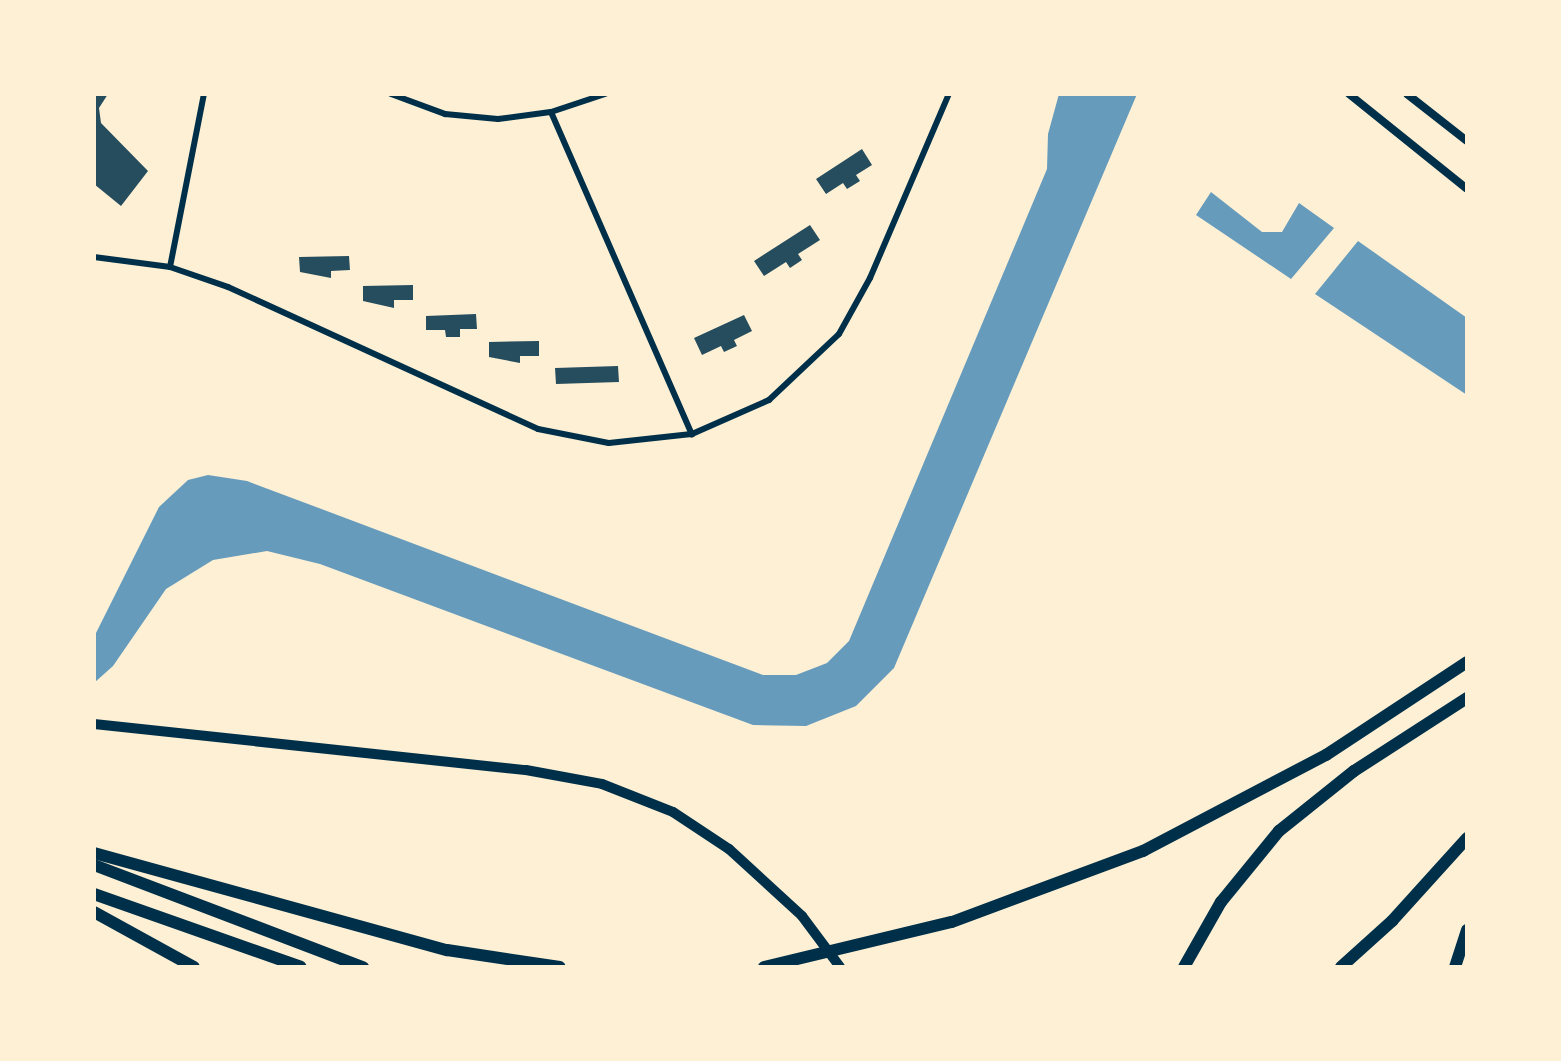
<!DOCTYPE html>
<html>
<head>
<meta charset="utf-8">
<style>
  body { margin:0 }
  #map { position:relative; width:1561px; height:1061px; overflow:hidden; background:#fdf0d5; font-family:"Source Sans 3",sans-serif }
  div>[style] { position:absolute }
  .water>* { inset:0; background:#669bbc }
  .building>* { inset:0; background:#264d5e }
  .minor>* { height:6px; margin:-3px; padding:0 3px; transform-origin:3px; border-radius:3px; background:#003049 }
  .tertiary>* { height:8px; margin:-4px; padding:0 4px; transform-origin:4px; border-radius:4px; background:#003049 }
  .primary>* { height:10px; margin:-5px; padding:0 5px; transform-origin:5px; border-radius:5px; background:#003049 }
  .motorway>* { height:12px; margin:-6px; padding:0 6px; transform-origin:6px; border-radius:6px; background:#003049 }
  span { translate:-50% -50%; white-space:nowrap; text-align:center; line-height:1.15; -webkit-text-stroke:6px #fdf0d5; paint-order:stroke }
  .frame { position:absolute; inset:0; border:96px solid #fdf0d5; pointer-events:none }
</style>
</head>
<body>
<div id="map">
  <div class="water">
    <div style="clip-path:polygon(1059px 94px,1137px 94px,894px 668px,856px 706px,806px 726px,753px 725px,320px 564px,267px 551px,213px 560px,166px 589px,113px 666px,94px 683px,94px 637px,159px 507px,188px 480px,208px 475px,247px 481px,763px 675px,796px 675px,827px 663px,849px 641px,1047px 169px,1048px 134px)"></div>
    <div style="clip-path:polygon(1211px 192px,1262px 232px,1282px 232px,1299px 203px,1334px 228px,1291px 279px,1196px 215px)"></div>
    <div style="clip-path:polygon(1358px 241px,1467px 318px,1467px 395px,1315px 294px)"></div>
  </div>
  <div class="building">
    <div style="clip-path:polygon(94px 94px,108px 94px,99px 108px,101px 123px,148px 171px,121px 206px,94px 184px)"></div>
    <div style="clip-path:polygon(862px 149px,872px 165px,856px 175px,860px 181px,847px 189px,843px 183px,826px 194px,816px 179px)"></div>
    <div style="clip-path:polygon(810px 225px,820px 240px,798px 254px,802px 260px,790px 268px,786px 262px,764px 276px,754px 261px)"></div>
    <div style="clip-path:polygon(349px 256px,350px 270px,331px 271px,331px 278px,300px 272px,299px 257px)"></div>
    <div style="clip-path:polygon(413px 285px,413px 300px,394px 300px,394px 308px,363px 301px,363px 286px)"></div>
    <div style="clip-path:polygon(476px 314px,477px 329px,460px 329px,460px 337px,446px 337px,445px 330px,426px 330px,426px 316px)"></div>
    <div style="clip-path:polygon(744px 315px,752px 331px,734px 340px,737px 346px,724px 352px,721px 346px,702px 355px,694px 338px)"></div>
    <div style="clip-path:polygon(539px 341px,539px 356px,520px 356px,520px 363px,489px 357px,489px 342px)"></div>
    <div style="clip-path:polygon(618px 366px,619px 382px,556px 384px,555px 368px)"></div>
  </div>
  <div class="minor">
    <div style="left:391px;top:94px;width:58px;rotate:20.3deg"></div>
    <div style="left:445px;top:114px;width:53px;rotate:5.4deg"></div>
    <div style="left:498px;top:119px;width:53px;rotate:-7.5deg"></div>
    <div style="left:551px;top:112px;width:57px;rotate:-18.4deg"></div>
    <div style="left:551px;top:112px;width:352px;rotate:66.4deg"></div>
    <div style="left:94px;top:257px;width:77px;rotate:7.5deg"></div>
    <div style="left:170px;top:267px;width:61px;rotate:19deg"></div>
    <div style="left:228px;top:287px;width:341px;rotate:24.6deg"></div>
    <div style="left:538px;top:429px;width:72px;rotate:11.2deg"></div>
    <div style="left:609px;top:443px;width:83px;rotate:-6.2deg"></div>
    <div style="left:692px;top:434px;width:84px;rotate:-23.8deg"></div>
    <div style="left:769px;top:400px;width:96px;rotate:-43.3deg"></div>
    <div style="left:839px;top:334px;width:64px;rotate:-61deg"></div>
    <div style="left:870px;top:278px;width:200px;rotate:-66.8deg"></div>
    <div style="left:170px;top:267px;width:176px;rotate:-78.9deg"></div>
  </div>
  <div class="tertiary">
    <div style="left:1349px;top:94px;width:151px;rotate:38.8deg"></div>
    <div style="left:1407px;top:94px;width:76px;rotate:38.1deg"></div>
  </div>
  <div class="primary">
    <div style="left:94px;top:724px;width:434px;rotate:6.1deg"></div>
    <div style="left:526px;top:770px;width:77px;rotate:10.4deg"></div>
    <div style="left:602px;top:784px;width:76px;rotate:21.5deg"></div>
    <div style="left:673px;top:812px;width:67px;rotate:33.5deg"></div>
    <div style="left:729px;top:849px;width:99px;rotate:42.5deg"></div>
    <div style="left:802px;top:916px;width:64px;rotate:53.3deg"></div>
  </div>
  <div class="motorway">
    <div style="left:94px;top:853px;width:366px;rotate:15.4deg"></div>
    <div style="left:447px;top:950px;width:114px;rotate:8.6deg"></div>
    <div style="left:94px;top:865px;width:288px;rotate:20.8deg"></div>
    <div style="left:94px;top:894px;width:219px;rotate:19.4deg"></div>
    <div style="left:94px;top:912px;width:114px;rotate:28.8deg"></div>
    <div style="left:764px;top:967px;width:193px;rotate:-13.5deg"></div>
    <div style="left:952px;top:922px;width:204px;rotate:-20.4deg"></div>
    <div style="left:1143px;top:851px;width:207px;rotate:-27.7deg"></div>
    <div style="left:1326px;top:755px;width:169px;rotate:-33.4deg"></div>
    <div style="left:1184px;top:967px;width:75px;rotate:-60.4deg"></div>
    <div style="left:1221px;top:902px;width:92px;rotate:-50.8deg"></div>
    <div style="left:1279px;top:831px;width:96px;rotate:-38.7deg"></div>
    <div style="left:1354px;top:771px;width:135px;rotate:-32.9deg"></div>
    <div style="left:1341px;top:967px;width:69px;rotate:-42deg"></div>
    <div style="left:1392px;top:921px;width:112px;rotate:-47.9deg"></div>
    <div style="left:1455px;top:967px;width:39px;rotate:-72deg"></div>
  </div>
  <div class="frame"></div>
</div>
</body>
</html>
